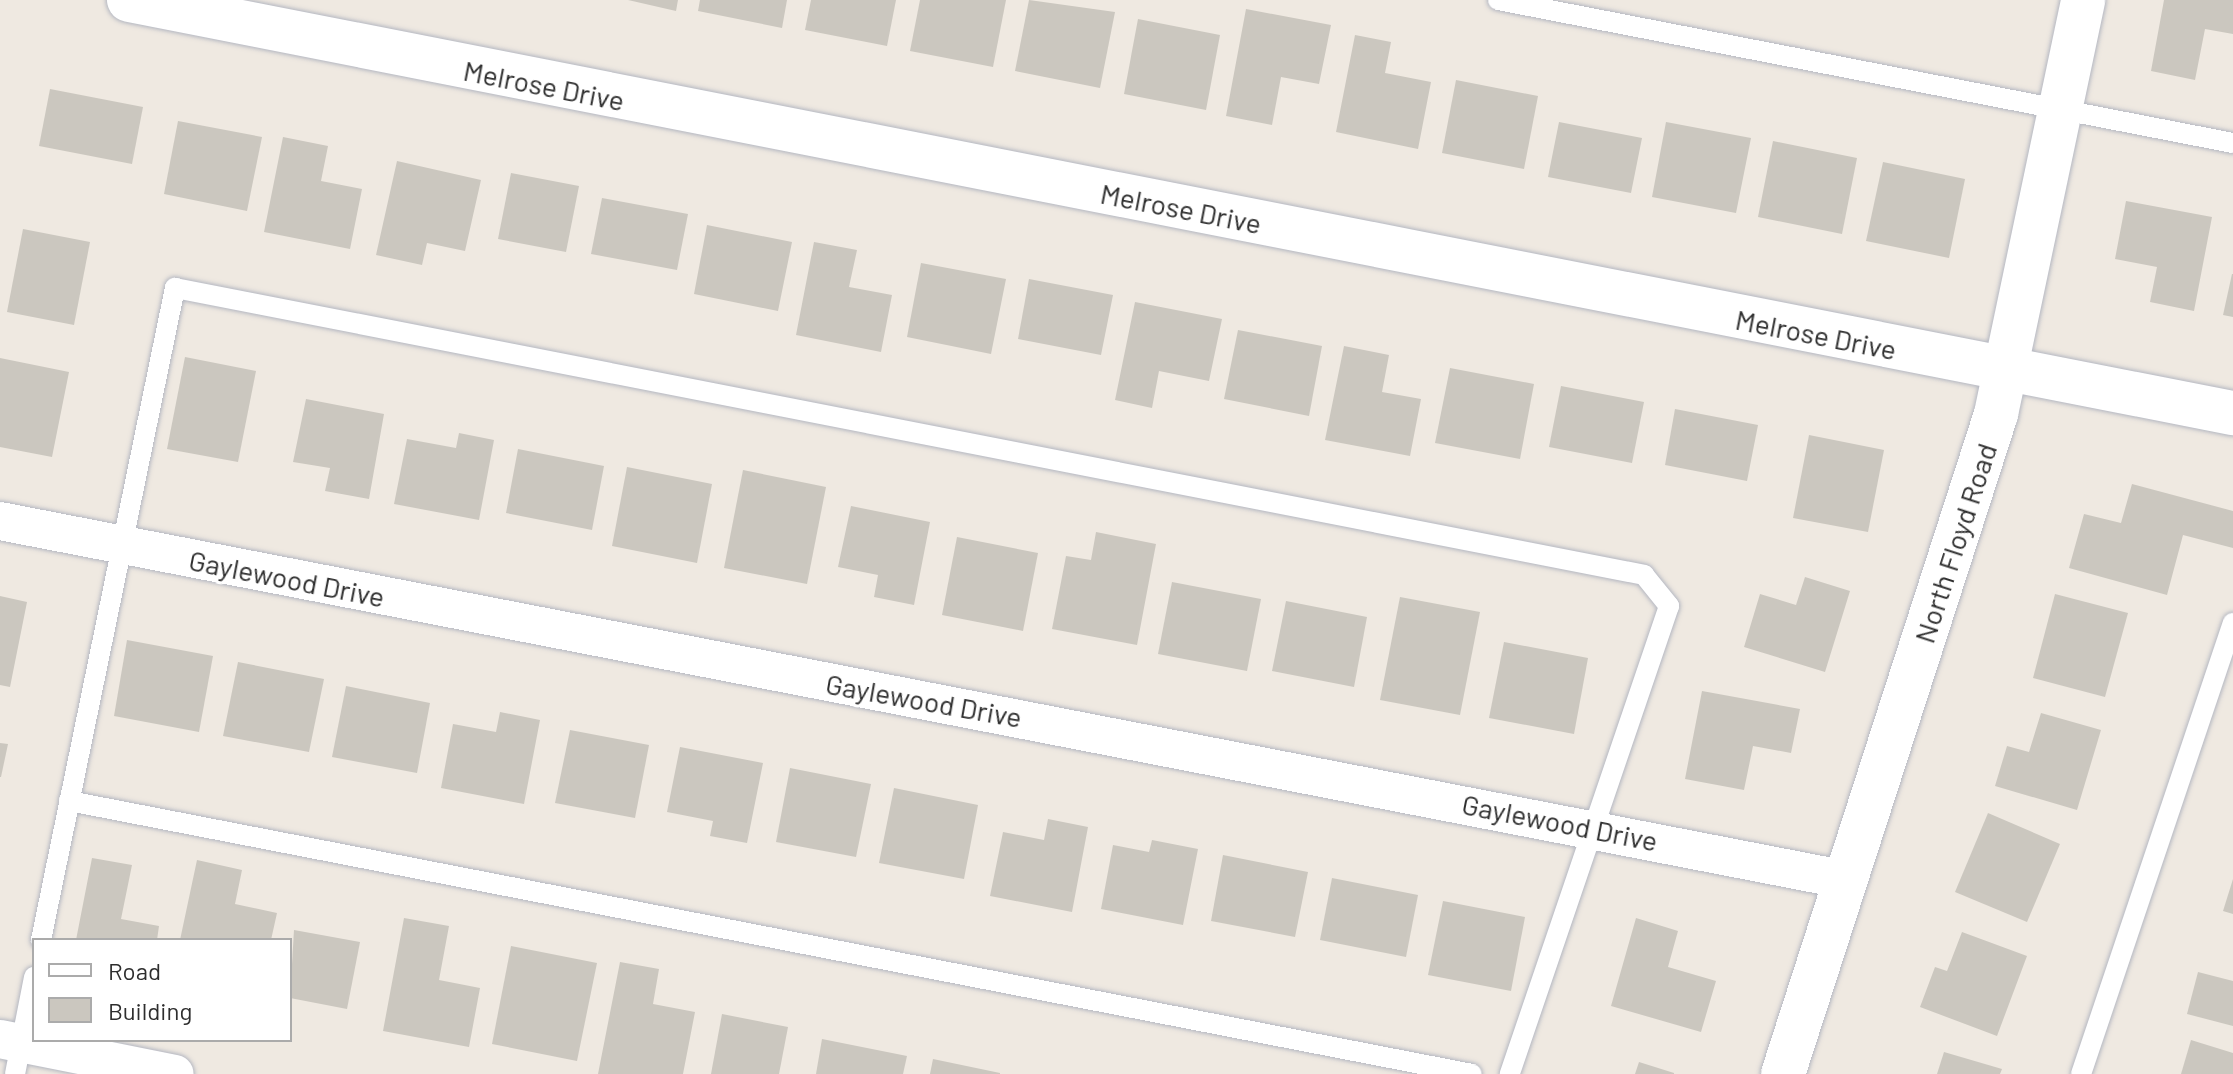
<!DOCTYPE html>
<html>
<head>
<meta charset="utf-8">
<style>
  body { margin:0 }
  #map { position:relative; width:2233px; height:1074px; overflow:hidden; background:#efe9e1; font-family:Barlow,sans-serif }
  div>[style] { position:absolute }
  .building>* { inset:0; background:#cbc7bf }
  .roads { filter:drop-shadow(0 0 2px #b4b7c1) drop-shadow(0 0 2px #b4b7c1) }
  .service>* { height:20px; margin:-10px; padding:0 10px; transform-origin:10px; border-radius:10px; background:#fff }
  .minor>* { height:38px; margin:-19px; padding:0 19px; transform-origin:19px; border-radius:19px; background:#fff }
  .tertiary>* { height:44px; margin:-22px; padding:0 22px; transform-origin:22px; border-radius:22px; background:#fff }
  span { translate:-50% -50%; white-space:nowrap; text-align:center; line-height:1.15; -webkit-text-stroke:6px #fff; paint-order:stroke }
  .street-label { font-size:28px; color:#2e2e2e }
  .legend { position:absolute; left:32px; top:938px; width:260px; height:104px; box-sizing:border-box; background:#fff; border:2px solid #ababab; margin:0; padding:10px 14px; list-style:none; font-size:24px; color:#2e2e2e }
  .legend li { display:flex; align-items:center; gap:16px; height:40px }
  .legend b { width:40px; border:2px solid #ababab }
</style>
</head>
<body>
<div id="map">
  <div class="building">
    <div style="clip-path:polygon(628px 0,678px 0,676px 11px)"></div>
    <div style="clip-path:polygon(700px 0,787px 0,782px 28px,698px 11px)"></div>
    <div style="clip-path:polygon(811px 0,896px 0,887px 46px,805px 30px)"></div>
    <div style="clip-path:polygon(920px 0,1006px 0,993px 67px,910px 51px)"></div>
    <div style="clip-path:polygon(1029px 0,1115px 12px,1100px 88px,1015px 71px)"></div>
    <div style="clip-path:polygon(2164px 0,2233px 0,2233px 34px,2205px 29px,2195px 80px,2151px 71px)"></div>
    <div style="clip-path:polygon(1246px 9px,1331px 25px,1319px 84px,1281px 77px,1272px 125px,1226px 116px)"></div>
    <div style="clip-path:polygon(1138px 19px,1220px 35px,1206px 110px,1124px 94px)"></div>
    <div style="clip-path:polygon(1355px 35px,1391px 42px,1385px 73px,1431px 82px,1418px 149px,1336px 132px)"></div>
    <div style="clip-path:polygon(1456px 80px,1538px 96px,1524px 169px,1442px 153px)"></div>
    <div style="clip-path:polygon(50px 89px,143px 107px,132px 164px,39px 146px)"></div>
    <div style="clip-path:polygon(178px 121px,262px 137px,247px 211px,164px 194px)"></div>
    <div style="clip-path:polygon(1559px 122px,1642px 138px,1631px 193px,1548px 177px)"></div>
    <div style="clip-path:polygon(1666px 122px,1751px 138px,1736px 213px,1652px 197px)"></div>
    <div style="clip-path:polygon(283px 137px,328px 146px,321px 181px,362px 189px,350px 249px,264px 232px)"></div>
    <div style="clip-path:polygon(1773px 141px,1857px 158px,1842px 234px,1758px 217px)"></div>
    <div style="clip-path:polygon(397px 161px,481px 180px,465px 251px,427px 243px,422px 265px,376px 255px)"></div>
    <div style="clip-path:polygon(1883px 162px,1965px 179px,1949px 258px,1866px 241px)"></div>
    <div style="clip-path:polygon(511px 173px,579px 186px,566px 252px,498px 239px)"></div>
    <div style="clip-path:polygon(602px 198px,688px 214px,677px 270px,591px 254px)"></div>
    <div style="clip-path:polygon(2126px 201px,2212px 217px,2194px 311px,2150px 302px,2157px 267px,2115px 259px)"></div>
    <div style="clip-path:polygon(707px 225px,792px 242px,778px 311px,694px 294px)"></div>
    <div style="clip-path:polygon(23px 229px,90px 242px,74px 325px,7px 312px)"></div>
    <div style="clip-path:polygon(814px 242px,857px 250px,849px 287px,892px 295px,881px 352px,796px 335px)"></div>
    <div style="clip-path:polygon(921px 263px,1006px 279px,991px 354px,907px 337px)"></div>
    <div style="clip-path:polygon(2232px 274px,2233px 274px,2233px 317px,2223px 315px)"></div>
    <div style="clip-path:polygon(1029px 279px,1113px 295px,1101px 355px,1018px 339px)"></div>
    <div style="clip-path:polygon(1135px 302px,1222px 319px,1209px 381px,1159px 371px,1152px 408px,1115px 400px)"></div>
    <div style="clip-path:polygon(1238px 330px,1322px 346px,1309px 416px,1224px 399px)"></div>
    <div style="clip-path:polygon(1344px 346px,1389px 355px,1382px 392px,1421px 399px,1410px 456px,1325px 440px)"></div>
    <div style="clip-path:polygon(185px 357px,256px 371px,238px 462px,167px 449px)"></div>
    <div style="clip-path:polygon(0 358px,69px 372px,52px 457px,0 447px)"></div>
    <div style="clip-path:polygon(1450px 368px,1534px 384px,1520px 459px,1435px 443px)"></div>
    <div style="clip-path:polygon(1561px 386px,1644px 402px,1632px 463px,1549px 447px)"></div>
    <div style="clip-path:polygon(306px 399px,384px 414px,369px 499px,325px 491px,330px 468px,293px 462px)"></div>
    <div style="clip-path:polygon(1675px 409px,1758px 425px,1747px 481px,1665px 465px)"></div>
    <div style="clip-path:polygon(459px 433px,494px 440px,479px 520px,394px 504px,407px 439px,456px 448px)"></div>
    <div style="clip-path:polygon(1809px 435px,1884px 450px,1868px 532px,1793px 518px)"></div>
    <div style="clip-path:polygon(518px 449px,604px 466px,592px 530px,506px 513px)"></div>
    <div style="clip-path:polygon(627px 467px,712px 484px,697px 563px,612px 546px)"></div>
    <div style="clip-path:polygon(743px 470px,826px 487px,807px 584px,724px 568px)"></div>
    <div style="clip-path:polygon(2132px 484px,2233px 511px,2233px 548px,2183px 535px,2167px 595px,2069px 568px,2084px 514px,2121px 523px)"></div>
    <div style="clip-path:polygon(851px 506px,930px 522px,914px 605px,874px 597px,878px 575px,838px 567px)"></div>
    <div style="clip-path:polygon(1096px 532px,1156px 544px,1137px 645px,1052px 629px,1066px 556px,1091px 560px)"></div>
    <div style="clip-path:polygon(957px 537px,1038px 553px,1023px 631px,942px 615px)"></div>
    <div style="clip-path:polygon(1805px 577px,1850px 591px,1825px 672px,1744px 647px,1760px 594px,1796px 605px)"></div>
    <div style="clip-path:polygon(1172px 582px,1261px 599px,1247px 671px,1158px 654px)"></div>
    <div style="clip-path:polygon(2055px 594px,2128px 613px,2105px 697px,2033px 678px)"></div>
    <div style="clip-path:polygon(0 596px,27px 602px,10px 687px,0 685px)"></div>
    <div style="clip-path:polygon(1400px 597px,1480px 612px,1460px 715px,1380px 700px)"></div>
    <div style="clip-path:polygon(1286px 601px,1367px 617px,1354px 687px,1272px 671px)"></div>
    <div style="clip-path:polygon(127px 640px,213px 656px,199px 732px,114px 716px)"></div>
    <div style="clip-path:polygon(1504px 642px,1588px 658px,1574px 734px,1489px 718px)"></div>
    <div style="clip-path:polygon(238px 662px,324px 679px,309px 752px,223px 736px)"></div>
    <div style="clip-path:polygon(346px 686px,430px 703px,417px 773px,332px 757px)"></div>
    <div style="clip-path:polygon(1702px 691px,1800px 709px,1791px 753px,1753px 746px,1744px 790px,1685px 779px)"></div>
    <div style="clip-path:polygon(500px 712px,540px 720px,524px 804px,441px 788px,453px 724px,496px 732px)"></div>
    <div style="clip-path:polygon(2041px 713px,2101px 730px,2077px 810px,1995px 786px,2007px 746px,2029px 752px)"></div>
    <div style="clip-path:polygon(570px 730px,649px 745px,635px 818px,555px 803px)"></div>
    <div style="clip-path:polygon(0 743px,8px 744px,1px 777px,0 777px)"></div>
    <div style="clip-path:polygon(680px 747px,763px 763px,747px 843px,710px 836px,713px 821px,667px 812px)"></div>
    <div style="clip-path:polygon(790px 768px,871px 784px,856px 857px,776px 842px)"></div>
    <div style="clip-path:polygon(894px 788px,978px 805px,964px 879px,879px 863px)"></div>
    <div style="clip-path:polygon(1988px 813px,2060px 844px,2027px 922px,1955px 892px)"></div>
    <div style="clip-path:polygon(1048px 819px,1088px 827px,1072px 912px,990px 896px,1003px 832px,1044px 840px)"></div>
    <div style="clip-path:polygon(1152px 840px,1198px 849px,1183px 925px,1101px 909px,1113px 845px,1149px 852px)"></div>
    <div style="clip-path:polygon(1223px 855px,1308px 872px,1295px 937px,1211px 921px)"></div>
    <div style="clip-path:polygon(92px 858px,132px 865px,121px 919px,159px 926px,157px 940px,76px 940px)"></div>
    <div style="clip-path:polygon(197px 860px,242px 870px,235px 904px,277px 913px,271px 940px,180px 940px)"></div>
    <div style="clip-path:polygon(1332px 878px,1418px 895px,1406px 957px,1320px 940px)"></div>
    <div style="clip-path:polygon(2233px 879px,2233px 914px,2223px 911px)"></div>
    <div style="clip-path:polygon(1443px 901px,1525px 917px,1511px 991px,1428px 975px)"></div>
    <div style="clip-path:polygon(404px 918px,449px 926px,439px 980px,480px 988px,469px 1047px,383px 1031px)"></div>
    <div style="clip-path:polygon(1636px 918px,1678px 931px,1668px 967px,1716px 981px,1701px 1032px,1611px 1006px)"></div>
    <div style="clip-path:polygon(294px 930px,360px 942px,347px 1009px,290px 998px)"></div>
    <div style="clip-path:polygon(1962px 932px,2027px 956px,1997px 1036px,1920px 1007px,1935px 967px,1947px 971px)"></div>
    <div style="clip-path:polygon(511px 946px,597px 963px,577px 1061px,492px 1044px)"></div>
    <div style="clip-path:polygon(620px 962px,659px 969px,653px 1004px,695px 1012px,683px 1074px,598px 1074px)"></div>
    <div style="clip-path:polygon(2198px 972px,2233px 981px,2233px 1026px,2187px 1014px)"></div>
    <div style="clip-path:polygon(722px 1014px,788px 1027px,779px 1074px,711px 1074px)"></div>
    <div style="clip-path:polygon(822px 1039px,907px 1056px,903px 1074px,816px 1074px)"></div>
    <div style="clip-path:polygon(2191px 1040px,2233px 1053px,2233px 1074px,2181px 1074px)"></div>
    <div style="clip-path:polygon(1944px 1052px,2002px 1069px,2000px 1074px,1937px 1074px)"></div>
    <div style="clip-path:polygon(933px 1059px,1000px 1073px,1000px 1074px,930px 1074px)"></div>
    <div style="clip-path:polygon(1639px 1062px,1674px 1073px,1674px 1074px,1635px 1074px)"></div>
  </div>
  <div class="roads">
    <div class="service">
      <div style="left:1498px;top:0;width:749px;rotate:11.01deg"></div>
      <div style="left:69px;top:801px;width:1429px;rotate:11.01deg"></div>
      <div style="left:41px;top:940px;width:666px;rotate:-78.39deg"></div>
      <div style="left:175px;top:288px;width:1497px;rotate:11.05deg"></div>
      <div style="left:1644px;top:575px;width:40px;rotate:51deg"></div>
      <div style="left:1669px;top:606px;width:494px;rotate:108.8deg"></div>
      <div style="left:15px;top:1074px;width:99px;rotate:-78.9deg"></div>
      <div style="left:2081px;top:1074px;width:476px;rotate:-71.4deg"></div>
    </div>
    <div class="minor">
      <div style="left:0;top:521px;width:1882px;rotate:11deg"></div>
      <div style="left:0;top:1039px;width:178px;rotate:11.3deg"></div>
    </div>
    <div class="tertiary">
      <div style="left:129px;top:0;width:2144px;rotate:11.11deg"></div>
      <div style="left:1783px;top:1074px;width:694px;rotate:-72.11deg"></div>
      <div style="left:1996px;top:414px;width:423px;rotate:-78.1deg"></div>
    </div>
  </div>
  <div class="street-label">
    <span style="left:544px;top:85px;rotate:11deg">Melrose Drive</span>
    <span style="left:1181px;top:208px;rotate:11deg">Melrose Drive</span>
    <span style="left:1816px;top:334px;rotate:11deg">Melrose Drive</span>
    <span style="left:1955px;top:543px;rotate:-72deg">North Floyd Road</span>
    <span style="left:287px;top:578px;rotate:11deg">Gaylewood Drive</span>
    <span style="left:924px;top:700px;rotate:10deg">Gaylewood Drive</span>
    <span style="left:1560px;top:822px;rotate:11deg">Gaylewood Drive</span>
  </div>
  <ul class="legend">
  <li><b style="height:10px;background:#fff"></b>Road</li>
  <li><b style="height:22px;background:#cbc7bf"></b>Building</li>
  </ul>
</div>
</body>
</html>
